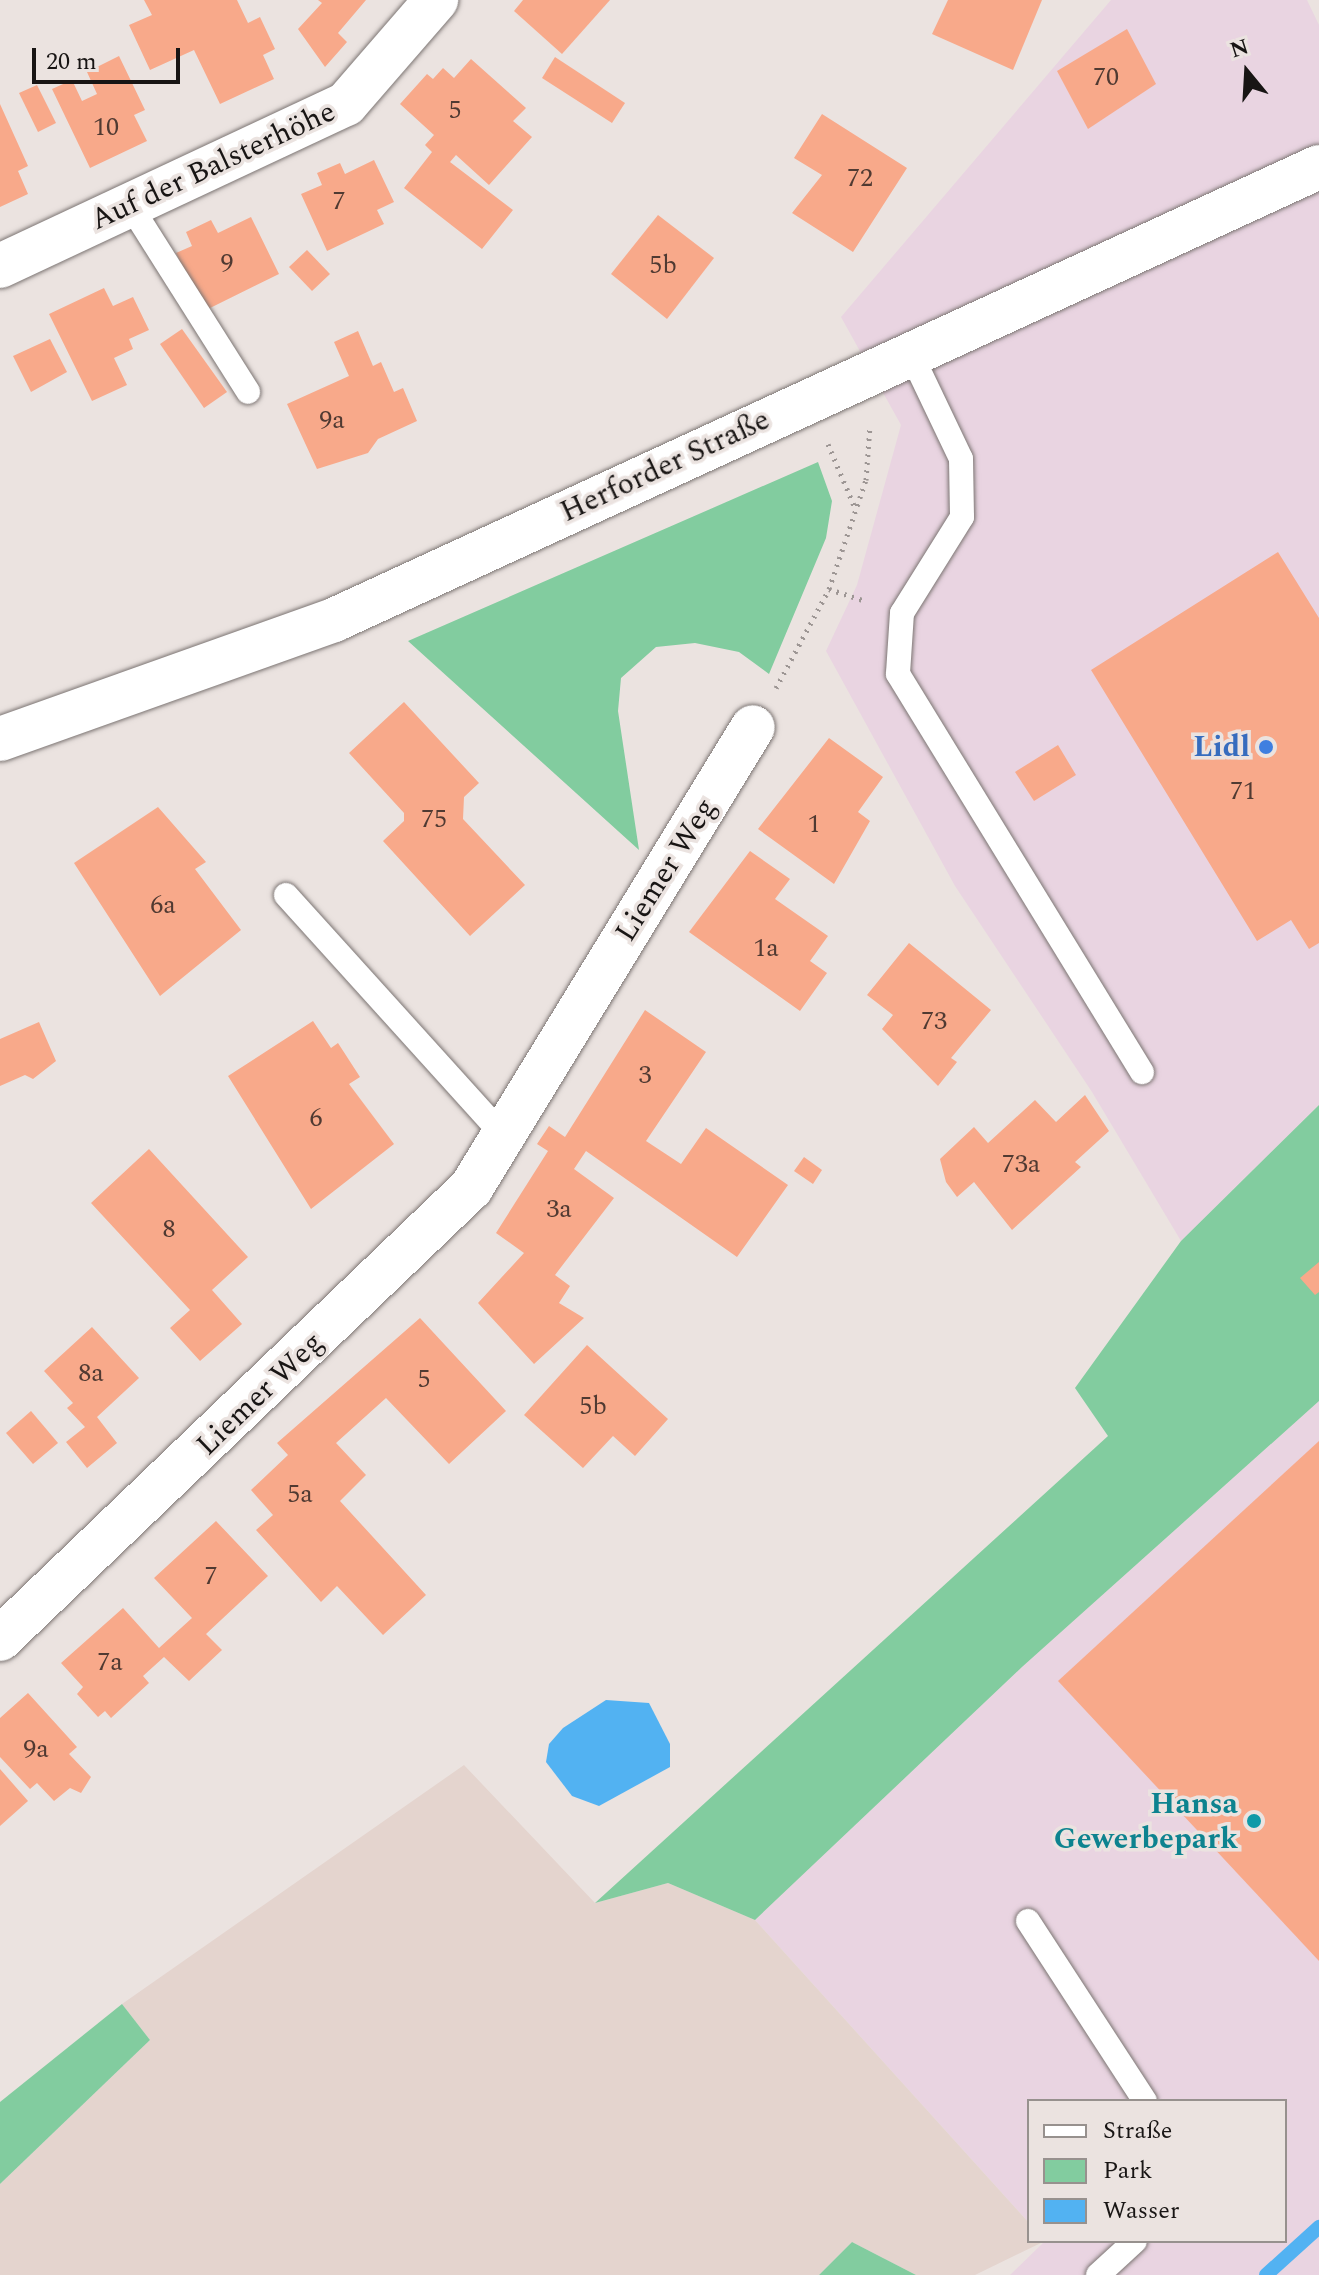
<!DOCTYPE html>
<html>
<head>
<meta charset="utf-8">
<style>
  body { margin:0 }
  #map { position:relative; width:1319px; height:2275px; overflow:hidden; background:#ebe3e0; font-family:Spectral,serif }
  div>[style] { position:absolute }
  .commercial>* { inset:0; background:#e9d4e1 }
  .built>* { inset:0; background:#e4d4ce }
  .green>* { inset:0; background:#82cc9f }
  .water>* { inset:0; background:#52b2f2 }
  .stream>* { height:14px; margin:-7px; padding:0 7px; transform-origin:7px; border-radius:7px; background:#52b2f2 }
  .building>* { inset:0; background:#f8a98a }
  .path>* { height:5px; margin-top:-2.5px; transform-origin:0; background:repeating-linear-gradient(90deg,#9d9694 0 2px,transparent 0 8px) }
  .roads { filter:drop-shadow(0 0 2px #7c7573) drop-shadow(0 0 2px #7c7573) }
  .service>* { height:24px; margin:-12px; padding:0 12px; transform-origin:12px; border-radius:12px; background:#fff }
  .minor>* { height:44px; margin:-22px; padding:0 22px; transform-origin:22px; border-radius:22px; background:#fff }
  .primary>* { height:44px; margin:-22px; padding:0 22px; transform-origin:22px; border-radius:22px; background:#fff }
  .dots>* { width:22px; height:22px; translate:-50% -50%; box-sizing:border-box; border:4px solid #ebe3e0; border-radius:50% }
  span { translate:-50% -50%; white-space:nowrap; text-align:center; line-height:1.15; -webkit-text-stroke:7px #ebe3e0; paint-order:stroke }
  .number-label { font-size:26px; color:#503a32 }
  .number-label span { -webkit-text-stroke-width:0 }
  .street-label { font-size:30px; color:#181514 }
  .shop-label { font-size:30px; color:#366cbe; font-weight:700 }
  .right { translate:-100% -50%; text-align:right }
  .culture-label { font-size:30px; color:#0d838f; font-weight:700 }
  .legend { position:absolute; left:1027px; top:2099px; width:260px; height:144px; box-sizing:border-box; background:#ebe3e0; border:2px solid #97918e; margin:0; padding:10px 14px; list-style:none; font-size:24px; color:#181514 }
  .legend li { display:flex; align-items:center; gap:16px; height:40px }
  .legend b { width:40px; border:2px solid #97918e }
  .north { position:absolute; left:1207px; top:32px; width:80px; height:80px; -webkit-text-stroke:6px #ebe3e0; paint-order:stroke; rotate:342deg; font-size:22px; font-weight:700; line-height:32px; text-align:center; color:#181514 }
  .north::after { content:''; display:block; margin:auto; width:28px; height:36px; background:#181514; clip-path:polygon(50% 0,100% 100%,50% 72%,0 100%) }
  .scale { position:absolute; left:32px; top:48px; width:148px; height:36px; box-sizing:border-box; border:4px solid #181514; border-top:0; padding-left:10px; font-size:24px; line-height:28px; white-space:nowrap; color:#181514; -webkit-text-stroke:6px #ebe3e0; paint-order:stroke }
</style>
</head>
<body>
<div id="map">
  <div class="commercial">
    <div style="clip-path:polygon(1111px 0,1307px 0,1319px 25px,1319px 1105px,1181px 1241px,1092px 1092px,955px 886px,826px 651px,857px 585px,901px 425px,841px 317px)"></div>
    <div style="clip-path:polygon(1319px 1401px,1319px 2275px,1010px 2275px,1045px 2241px,1285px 2241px,1285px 2101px,1029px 2101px,1029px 2223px,755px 1920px,1022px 1667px)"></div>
  </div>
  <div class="built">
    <div style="clip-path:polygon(464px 1765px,595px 1903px,668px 1883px,755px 1920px,1029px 2223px,1029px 2241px,1045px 2241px,975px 2275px,916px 2275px,852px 2242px,819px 2275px,0 2275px,0 2184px,150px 2040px,122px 2004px)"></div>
  </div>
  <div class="green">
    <div style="clip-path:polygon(818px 462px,832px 501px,826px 538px,769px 674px,739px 652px,695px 643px,656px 647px,621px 678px,618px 711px,639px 850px,408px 641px)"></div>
    <div style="clip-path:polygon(1319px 1105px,1319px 1401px,1022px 1667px,755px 1920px,668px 1883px,595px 1903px,1108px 1436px,1075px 1388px,1181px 1241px)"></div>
    <div style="clip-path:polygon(122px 2004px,150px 2040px,0 2184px,0 2102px)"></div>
    <div style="clip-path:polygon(852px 2242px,916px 2275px,819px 2275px)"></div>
  </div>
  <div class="water">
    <div style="clip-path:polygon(606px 1700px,649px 1703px,670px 1744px,670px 1767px,599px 1806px,572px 1796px,546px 1762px,549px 1744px,563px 1728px)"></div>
  </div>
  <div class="stream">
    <div style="left:1266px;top:2275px;width:72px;rotate:-42.2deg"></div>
  </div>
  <div class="building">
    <div style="clip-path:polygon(144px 0,237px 0,248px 23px,260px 17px,275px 49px,263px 55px,274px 79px,220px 104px,194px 50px,150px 70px,129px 25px,152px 15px)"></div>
    <div style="clip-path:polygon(318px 0,366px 0,338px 33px,347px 42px,325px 67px,298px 29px,322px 3px)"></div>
    <div style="clip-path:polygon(523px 0,610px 0,562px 54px,514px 11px)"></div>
    <div style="clip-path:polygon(948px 0,1042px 0,1013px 70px,932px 34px)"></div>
    <div style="clip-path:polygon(1127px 29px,1156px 84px,1088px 129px,1057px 71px)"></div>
    <div style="clip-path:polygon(119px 56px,145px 110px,134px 115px,147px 141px,90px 168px,52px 89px,72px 80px,82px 101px,97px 94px,87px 72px)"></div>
    <div style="clip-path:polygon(555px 57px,625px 103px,612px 123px,542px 78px)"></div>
    <div style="clip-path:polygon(471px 59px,526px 108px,513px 121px,532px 137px,489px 185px,456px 155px,450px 162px,513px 210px,482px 249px,404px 188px,432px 152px,425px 145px,434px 135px,400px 104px,427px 74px,433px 79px,443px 68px,454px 78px)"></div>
    <div style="clip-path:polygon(37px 85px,56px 123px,38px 132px,19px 93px)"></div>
    <div style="clip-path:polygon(0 104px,28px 166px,18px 171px,28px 194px,0 207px)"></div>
    <div style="clip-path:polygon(822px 114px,907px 168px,853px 252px,792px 213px,822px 175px,794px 158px)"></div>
    <div style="clip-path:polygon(374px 160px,394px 202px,377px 210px,384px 224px,327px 251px,301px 194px,322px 185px,317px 173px,340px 163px,345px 174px)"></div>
    <div style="clip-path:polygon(658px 215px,714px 258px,667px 319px,611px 274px)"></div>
    <div style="clip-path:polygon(251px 217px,279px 274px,204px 311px,176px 253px,192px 246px,186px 232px,211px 220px,218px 233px)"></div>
    <div style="clip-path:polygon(307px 250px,330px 274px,312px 291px,289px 267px)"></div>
    <div style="clip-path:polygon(104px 288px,113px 306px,133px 297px,149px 330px,129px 339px,133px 349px,114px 358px,127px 385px,92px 401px,49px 314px)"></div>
    <div style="clip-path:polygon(182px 329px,227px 392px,204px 408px,160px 344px)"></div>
    <div style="clip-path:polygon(358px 331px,373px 366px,381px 362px,394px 392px,403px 388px,417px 421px,378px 439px,368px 453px,317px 469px,287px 404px,349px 376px,334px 342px)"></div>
    <div style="clip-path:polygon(50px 339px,67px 372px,31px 392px,13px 356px)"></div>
    <div style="clip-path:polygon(1278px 552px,1319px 618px,1319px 943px,1309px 949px,1291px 920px,1257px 941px,1091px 670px)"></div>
    <div style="clip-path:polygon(404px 702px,479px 783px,464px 797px,463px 819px,525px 885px,470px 936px,383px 841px,404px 821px,404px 813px,349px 753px)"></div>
    <div style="clip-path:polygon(829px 738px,883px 777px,858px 812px,870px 821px,834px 884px,758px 829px)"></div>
    <div style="clip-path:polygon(1058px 745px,1076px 775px,1034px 801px,1015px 772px)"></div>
    <div style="clip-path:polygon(158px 807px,206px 862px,195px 869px,241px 930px,160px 996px,74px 863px)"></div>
    <div style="clip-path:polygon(750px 851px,790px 879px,775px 899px,828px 936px,810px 961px,827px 973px,800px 1011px,689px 932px)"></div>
    <div style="clip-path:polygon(909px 943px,991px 1010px,951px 1058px,957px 1062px,938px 1086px,882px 1029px,893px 1015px,867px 995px)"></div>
    <div style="clip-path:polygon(645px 1010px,706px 1052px,646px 1141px,681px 1164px,706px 1128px,788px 1185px,737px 1257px,586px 1151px,574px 1169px,614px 1198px,555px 1275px,570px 1286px,559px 1303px,584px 1318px,534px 1364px,478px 1303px,524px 1253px,496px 1233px,548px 1151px,537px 1144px,549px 1126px,565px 1137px)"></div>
    <div style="clip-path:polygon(313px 1021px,331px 1048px,338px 1043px,360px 1077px,349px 1084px,394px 1144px,311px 1209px,228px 1076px)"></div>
    <div style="clip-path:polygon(39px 1022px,56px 1061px,33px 1079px,25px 1075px,0 1086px,0 1039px)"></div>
    <div style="clip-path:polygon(1085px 1095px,1109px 1131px,1075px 1162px,1081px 1167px,1012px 1230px,974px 1182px,957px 1197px,946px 1182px,940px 1159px,974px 1127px,988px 1143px,1035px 1100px,1056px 1122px)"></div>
    <div style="clip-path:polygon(149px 1149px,248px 1257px,212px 1290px,242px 1324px,200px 1361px,170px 1328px,190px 1310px,91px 1203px)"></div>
    <div style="clip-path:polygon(804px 1157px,822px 1170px,813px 1184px,794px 1171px)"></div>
    <div style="clip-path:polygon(1319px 1262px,1319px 1292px,1315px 1295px,1300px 1278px)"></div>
    <div style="clip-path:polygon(420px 1318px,506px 1411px,449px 1464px,386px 1398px,336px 1443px,366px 1475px,340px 1501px,426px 1595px,383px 1635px,337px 1586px,321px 1602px,256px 1530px,273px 1515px,251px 1490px,288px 1455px,277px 1443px)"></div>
    <div style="clip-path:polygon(92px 1327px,139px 1378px,97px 1417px,117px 1443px,87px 1468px,66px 1442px,85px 1427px,67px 1408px,73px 1403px,44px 1371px)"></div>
    <div style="clip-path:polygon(587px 1345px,668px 1419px,635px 1456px,613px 1436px,583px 1468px,524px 1415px)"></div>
    <div style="clip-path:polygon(31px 1411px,58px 1443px,33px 1464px,6px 1433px)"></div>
    <div style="clip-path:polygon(1319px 1441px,1319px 1961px,1058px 1681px)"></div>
    <div style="clip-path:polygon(216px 1521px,268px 1576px,206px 1634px,222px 1650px,189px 1681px,164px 1657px,143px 1676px,149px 1683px,111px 1718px,105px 1711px,98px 1717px,77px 1694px,83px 1687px,61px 1663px,123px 1608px,159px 1648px,192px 1618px,154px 1578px)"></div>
    <div style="clip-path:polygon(28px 1693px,77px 1747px,69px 1754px,91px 1777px,81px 1793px,70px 1788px,54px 1801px,37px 1783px,30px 1789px,0 1757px,0 1718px)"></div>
    <div style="clip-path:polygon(0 1769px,28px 1801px,0 1826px)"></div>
  </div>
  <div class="path">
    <div style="left:828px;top:444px;width:69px;rotate:67.1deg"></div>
    <div style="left:829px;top:589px;width:39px;rotate:18deg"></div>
    <div style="left:776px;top:688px;width:112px;rotate:-61.8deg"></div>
    <div style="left:829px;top:589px;width:115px;rotate:-71.3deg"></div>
    <div style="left:866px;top:480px;width:54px;rotate:-85.8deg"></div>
  </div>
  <div class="roads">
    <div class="service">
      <div style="left:130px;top:205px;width:221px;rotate:57.7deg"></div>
      <div style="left:911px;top:354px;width:116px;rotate:64.5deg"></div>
      <div style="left:961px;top:459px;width:58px;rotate:89deg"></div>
      <div style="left:962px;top:517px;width:113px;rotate:122deg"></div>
      <div style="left:902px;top:613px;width:61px;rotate:93.8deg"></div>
      <div style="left:898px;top:674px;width:467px;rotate:58.5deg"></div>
      <div style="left:286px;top:895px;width:324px;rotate:47.9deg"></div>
      <div style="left:1028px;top:1921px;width:215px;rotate:57deg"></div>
      <div style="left:1098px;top:2275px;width:50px;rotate:-42.6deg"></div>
    </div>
    <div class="minor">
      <div style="left:0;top:266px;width:382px;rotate:-25.1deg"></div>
      <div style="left:346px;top:104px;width:138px;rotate:-49.1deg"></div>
      <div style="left:0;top:1639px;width:652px;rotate:-43.76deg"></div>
      <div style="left:471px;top:1188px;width:540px;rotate:-58.55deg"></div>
    </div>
    <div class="primary">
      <div style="left:0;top:739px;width:355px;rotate:-19.6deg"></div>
      <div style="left:334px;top:620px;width:1084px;rotate:-24.7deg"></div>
    </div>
  </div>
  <div class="dots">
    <div style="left:1266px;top:747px;background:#3f7fe0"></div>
    <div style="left:1254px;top:1821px;background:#0f9aa8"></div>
  </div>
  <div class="number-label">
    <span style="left:1106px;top:78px">70</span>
    <span style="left:455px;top:111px">5</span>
    <span style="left:106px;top:128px">10</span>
    <span style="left:860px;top:179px">72</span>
    <span style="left:339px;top:202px">7</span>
    <span style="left:227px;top:264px">9</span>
    <span style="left:663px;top:266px">5b</span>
    <span style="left:332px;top:421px">9a</span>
    <span style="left:1243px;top:792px">71</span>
    <span style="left:434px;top:820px">75</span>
    <span style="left:814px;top:825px">1</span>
    <span style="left:163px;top:906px">6a</span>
    <span style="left:766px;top:949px">1a</span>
    <span style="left:934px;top:1022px">73</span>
    <span style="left:645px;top:1076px">3</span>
    <span style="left:316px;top:1119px">6</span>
    <span style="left:1021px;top:1165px">73a</span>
    <span style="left:559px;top:1210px">3a</span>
    <span style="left:169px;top:1230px">8</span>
    <span style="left:91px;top:1374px">8a</span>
    <span style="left:424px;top:1380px">5</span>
    <span style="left:593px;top:1407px">5b</span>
    <span style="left:300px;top:1495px">5a</span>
    <span style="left:211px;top:1577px">7</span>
    <span style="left:110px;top:1663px">7a</span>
    <span style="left:36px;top:1750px">9a</span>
  </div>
  <div class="street-label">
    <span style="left:213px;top:166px;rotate:-25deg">Auf der Balsterhöhe</span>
    <span style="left:665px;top:466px;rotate:-25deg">Herforder Straße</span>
    <span style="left:666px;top:870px;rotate:-58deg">Liemer Weg</span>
    <span style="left:260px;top:1394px;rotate:-44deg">Liemer Weg</span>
  </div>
  <div class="shop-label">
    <span class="right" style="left:1250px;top:747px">Lidl</span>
  </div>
  <div class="culture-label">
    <span class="right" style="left:1238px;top:1821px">Hansa<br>Gewerbepark</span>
  </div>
  <ul class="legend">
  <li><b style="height:10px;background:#fff"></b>Straße</li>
  <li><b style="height:22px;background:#82cc9f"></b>Park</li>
  <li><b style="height:22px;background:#52b2f2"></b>Wasser</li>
  </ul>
  <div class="north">N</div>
  <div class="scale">20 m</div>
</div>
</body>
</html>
